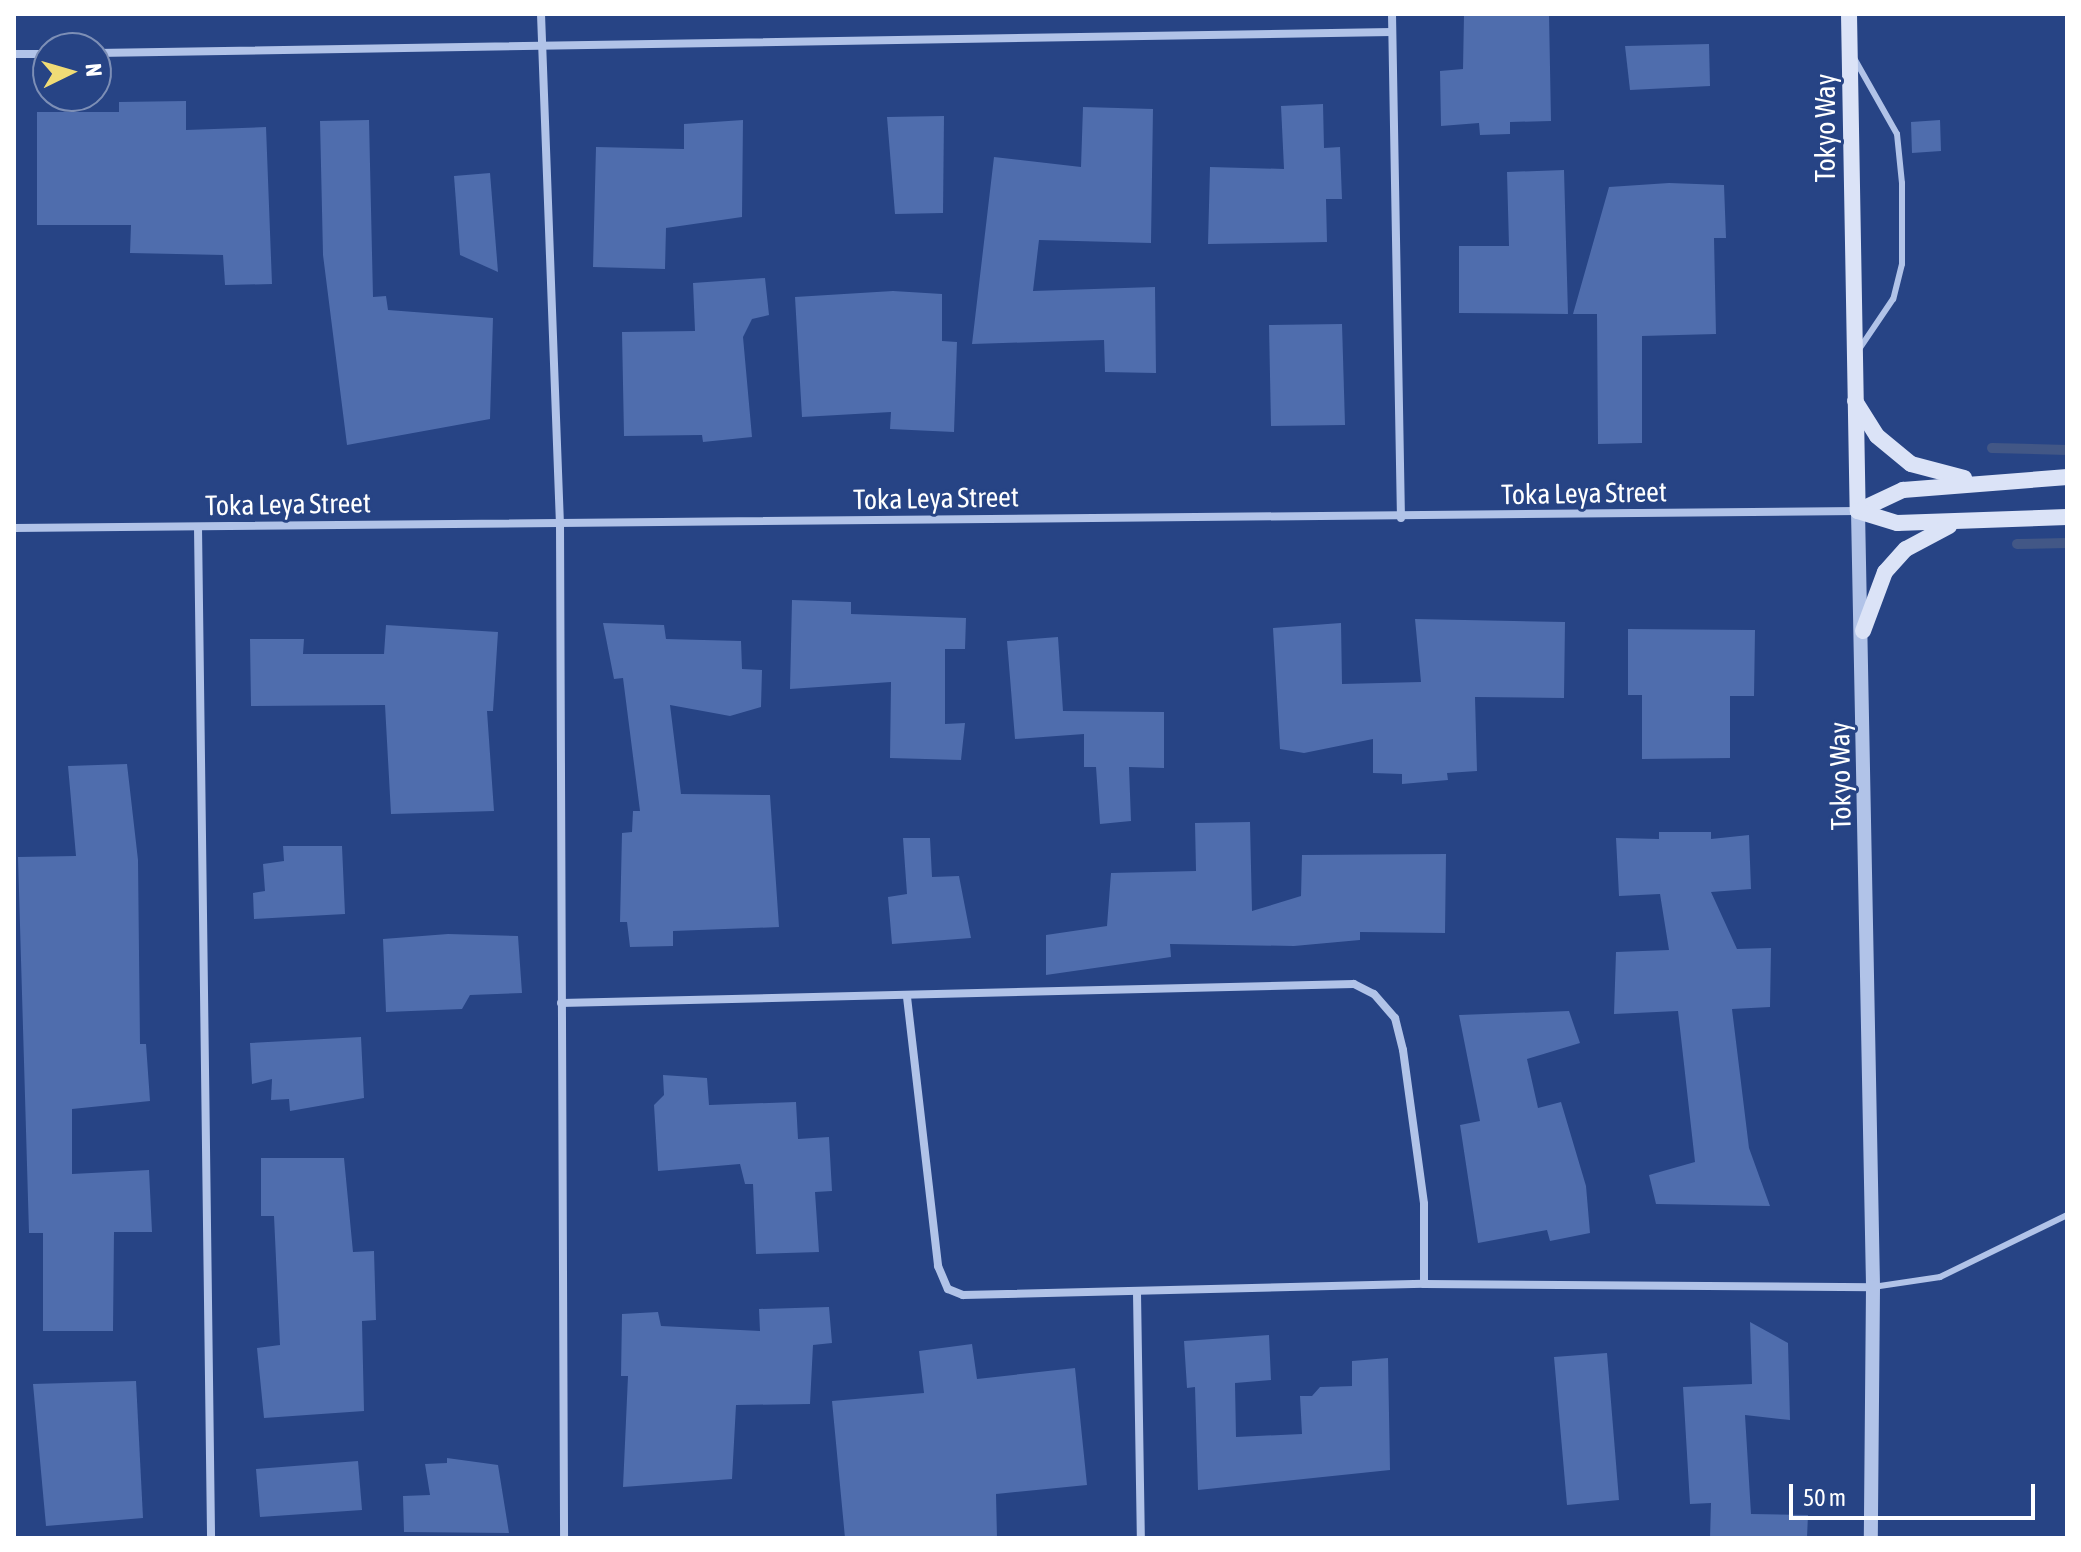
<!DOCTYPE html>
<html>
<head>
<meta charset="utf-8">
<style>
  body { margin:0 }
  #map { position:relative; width:2081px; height:1552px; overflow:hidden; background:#274485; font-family:"Asap Condensed",sans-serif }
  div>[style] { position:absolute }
  .stream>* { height:10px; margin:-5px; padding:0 5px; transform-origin:5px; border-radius:5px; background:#425786 }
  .building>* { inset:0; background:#4f6dad }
  .service>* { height:6px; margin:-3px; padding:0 3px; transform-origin:3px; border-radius:3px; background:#b1c3e8 }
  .minor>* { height:8px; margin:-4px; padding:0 4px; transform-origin:4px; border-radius:4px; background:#b1c3e8 }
  .tertiary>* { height:14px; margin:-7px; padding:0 7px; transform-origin:7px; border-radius:7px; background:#b1c3e8 }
  .secondary>* { height:16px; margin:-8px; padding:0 8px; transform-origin:8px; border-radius:8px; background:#dbe3f7 }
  span { translate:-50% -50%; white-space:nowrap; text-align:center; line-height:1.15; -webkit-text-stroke:6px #274485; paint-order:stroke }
  .street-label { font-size:28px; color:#fff }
  .frame { position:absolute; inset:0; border:16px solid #fff; pointer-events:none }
  .north { position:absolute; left:32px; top:32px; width:80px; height:80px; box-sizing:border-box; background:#274485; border:2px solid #7d8fb6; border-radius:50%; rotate:85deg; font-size:22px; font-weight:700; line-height:32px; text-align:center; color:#fff }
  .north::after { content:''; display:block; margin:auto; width:28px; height:36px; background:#f0dc76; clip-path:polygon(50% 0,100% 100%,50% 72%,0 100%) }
  .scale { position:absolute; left:1789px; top:1484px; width:246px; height:36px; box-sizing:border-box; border:4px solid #fff; border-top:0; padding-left:10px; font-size:24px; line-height:28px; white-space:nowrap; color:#fff; -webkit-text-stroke:6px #274485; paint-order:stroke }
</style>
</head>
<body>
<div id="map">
  <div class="stream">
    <div style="left:1992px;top:448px;width:75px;rotate:1.5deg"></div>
    <div style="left:2017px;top:544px;width:50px;rotate:-1.1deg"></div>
  </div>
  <div class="building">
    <div style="clip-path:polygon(1464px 14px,1549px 14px,1551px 121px,1510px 122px,1510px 134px,1480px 135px,1479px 123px,1441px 126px,1440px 71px,1463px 69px)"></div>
    <div style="clip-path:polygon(1709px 44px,1710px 86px,1630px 90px,1625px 46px)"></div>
    <div style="clip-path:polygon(186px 101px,186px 130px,266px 127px,272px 284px,225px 285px,223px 255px,130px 253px,131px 225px,37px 225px,37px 112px,119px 112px,119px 102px)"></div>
    <div style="clip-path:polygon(1323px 104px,1324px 148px,1340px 147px,1342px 199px,1326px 199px,1327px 242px,1208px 244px,1210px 167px,1284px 169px,1281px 106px)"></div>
    <div style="clip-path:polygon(1083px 107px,1153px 109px,1151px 243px,1039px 240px,1033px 291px,1155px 287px,1156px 373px,1105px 372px,1104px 340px,972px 344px,994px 157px,1081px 167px)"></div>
    <div style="clip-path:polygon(944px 116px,943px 213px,895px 214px,887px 117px)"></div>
    <div style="clip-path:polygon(369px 120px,373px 297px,386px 296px,388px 310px,493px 318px,490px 419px,347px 445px,323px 255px,320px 121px)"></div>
    <div style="clip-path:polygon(743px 120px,742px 217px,666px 228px,665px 269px,593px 267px,596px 147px,684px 149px,684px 124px)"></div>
    <div style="clip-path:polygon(1940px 120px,1941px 151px,1912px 153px,1911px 122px)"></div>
    <div style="clip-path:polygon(1564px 170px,1568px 314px,1459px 313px,1459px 246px,1509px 246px,1507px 172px)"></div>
    <div style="clip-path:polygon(490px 173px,498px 272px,460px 255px,454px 176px)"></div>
    <div style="clip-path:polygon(1669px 183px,1724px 185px,1726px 238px,1714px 238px,1716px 334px,1642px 336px,1642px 443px,1598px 444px,1597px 314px,1573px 314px,1609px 187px)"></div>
    <div style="clip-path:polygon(765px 278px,769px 315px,752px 319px,743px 337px,752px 437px,703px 442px,702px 435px,624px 436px,622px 332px,695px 331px,693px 283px)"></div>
    <div style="clip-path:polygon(893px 291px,942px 294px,942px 341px,957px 342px,954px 432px,890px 429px,891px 412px,802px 417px,795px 297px)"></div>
    <div style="clip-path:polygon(1342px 324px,1345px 425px,1271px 426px,1269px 325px)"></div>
    <div style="clip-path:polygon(792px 600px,851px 602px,851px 614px,966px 618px,965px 649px,945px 649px,945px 724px,965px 723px,961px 760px,890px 758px,891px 682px,790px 689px)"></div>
    <div style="clip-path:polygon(1415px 619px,1565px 622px,1564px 698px,1475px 697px,1477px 771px,1447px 773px,1448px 780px,1402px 784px,1402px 774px,1373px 773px,1373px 739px,1304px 753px,1280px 749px,1273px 628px,1341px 623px,1342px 684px,1421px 682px)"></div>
    <div style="clip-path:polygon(603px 623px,664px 625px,666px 639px,741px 641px,742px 669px,762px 670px,761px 707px,730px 716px,670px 705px,681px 794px,770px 795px,779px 927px,673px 931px,673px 946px,630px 947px,627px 922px,620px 922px,622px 833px,632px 832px,633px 811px,640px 811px,623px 678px,614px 679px)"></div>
    <div style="clip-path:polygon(386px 625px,498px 632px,493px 711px,487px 711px,494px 811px,391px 814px,385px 705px,251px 706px,250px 639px,304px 639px,303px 654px,384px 654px)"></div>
    <div style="clip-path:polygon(1628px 629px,1755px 630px,1754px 696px,1730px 696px,1730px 758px,1642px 759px,1642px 695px,1628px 695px)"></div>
    <div style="clip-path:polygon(1058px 637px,1063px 711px,1164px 712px,1164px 768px,1129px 767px,1131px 821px,1100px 824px,1096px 767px,1084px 767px,1084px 734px,1015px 739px,1007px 641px)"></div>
    <div style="clip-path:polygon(127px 764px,138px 860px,140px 1044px,146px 1044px,150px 1101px,72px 1109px,72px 1174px,149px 1170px,152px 1232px,114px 1232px,113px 1331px,43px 1331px,43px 1233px,29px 1233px,18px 857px,76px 856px,68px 766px)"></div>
    <div style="clip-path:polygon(1250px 822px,1252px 911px,1301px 896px,1302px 855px,1446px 854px,1445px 933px,1360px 932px,1360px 940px,1294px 946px,1170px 944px,1171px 957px,1046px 975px,1046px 935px,1107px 926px,1111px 873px,1196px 871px,1195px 823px)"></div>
    <div style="clip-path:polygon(1659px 832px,1711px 832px,1711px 839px,1749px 835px,1751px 889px,1711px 892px,1737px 949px,1771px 948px,1770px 1007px,1732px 1009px,1749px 1148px,1770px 1206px,1656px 1204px,1649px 1175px,1695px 1162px,1678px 1011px,1614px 1014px,1616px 952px,1669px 950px,1660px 894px,1619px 896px,1616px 838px,1659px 839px)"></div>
    <div style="clip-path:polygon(903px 838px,930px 838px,932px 877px,959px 876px,971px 938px,892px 944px,888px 897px,907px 894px)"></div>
    <div style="clip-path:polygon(283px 846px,342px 846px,345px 914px,254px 919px,253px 893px,265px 891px,263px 864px,284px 861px)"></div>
    <div style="clip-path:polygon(448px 934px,518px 936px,522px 993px,470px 995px,462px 1009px,386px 1012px,383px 939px)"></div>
    <div style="clip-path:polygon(1569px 1011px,1580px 1043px,1527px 1059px,1538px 1108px,1561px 1102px,1586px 1186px,1590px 1233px,1550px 1241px,1547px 1230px,1478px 1243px,1460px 1125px,1480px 1121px,1459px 1015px)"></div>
    <div style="clip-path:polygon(361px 1037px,364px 1098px,290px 1111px,289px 1099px,271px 1100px,272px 1079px,252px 1084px,250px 1043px)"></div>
    <div style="clip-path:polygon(663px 1075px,707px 1078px,709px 1105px,796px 1102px,798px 1139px,829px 1137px,832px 1191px,815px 1192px,819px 1252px,756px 1254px,753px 1184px,745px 1184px,740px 1164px,658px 1171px,654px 1105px,664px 1095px)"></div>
    <div style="clip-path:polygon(261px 1158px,344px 1158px,353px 1252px,374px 1251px,376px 1320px,362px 1321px,364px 1411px,264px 1418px,257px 1348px,280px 1345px,274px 1216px,261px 1216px)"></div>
    <div style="clip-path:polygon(829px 1307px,832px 1343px,813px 1345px,810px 1404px,736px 1405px,732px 1479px,623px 1487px,628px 1376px,621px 1376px,622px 1314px,658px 1312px,661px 1326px,760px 1331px,759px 1309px)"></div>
    <div style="clip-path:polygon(1750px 1322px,1788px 1343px,1790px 1420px,1745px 1415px,1751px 1514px,1808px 1515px,1807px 1538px,1710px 1538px,1711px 1503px,1690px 1504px,1683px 1387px,1752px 1384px)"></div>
    <div style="clip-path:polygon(1269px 1335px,1271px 1380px,1235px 1383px,1236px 1437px,1302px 1434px,1300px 1396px,1312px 1396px,1320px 1387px,1352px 1386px,1352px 1361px,1388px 1358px,1390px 1470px,1198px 1490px,1195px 1387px,1187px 1388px,1184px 1341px)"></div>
    <div style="clip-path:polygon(972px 1344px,977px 1379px,1075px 1368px,1087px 1485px,996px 1494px,997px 1538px,845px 1538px,832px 1401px,924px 1393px,919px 1351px)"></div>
    <div style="clip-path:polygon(1607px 1353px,1619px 1500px,1567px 1505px,1554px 1357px)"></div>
    <div style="clip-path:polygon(136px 1381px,143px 1518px,46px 1526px,33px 1384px)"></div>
    <div style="clip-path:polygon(447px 1458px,498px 1465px,509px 1533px,404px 1532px,403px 1496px,430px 1495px,425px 1464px,447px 1463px)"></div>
    <div style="clip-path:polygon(358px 1461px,362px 1510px,260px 1517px,256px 1469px)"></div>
  </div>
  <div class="service">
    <div style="left:1854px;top:58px;width:87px;rotate:60.5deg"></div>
    <div style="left:1897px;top:134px;width:49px;rotate:84.2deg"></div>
    <div style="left:1902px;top:183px;width:81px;rotate:90deg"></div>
    <div style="left:1902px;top:264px;width:36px;rotate:104deg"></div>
    <div style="left:1893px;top:299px;width:59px;rotate:124deg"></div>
    <div style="left:1873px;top:1287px;width:68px;rotate:-8.5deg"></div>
    <div style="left:1940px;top:1277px;width:141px;rotate:-26deg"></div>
  </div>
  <div class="minor">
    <div style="left:541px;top:14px;width:510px;rotate:87.87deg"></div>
    <div style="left:560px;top:524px;width:1014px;rotate:89.77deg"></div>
    <div style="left:1392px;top:14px;width:504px;rotate:88.98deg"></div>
    <div style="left:96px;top:53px;width:1296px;rotate:-0.93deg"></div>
    <div style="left:14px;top:54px;width:34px"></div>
    <div style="left:198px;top:527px;width:1011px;rotate:89.26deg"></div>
    <div style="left:14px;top:528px;width:1844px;rotate:-0.53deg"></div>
    <div style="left:907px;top:997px;width:271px;rotate:83.4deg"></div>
    <div style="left:938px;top:1266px;width:25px;rotate:67deg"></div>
    <div style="left:948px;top:1289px;width:16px;rotate:22deg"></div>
    <div style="left:963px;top:1295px;width:461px;rotate:-1.4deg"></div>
    <div style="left:1424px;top:1284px;width:449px;rotate:0.4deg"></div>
    <div style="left:561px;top:1003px;width:793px;rotate:-1.37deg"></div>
    <div style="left:1354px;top:984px;width:22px;rotate:27deg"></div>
    <div style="left:1374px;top:994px;width:32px;rotate:49deg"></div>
    <div style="left:1395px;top:1018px;width:33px;rotate:76deg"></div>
    <div style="left:1403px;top:1050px;width:155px;rotate:82.2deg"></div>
    <div style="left:1424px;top:1204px;width:80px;rotate:90deg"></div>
    <div style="left:1137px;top:1293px;width:245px;rotate:89.1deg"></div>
  </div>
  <div class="tertiary">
    <div style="left:1858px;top:511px;width:776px;rotate:88.89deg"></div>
    <div style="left:1873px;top:1287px;width:251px;rotate:90.5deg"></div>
  </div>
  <div class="secondary">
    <div style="left:1849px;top:14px;width:497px;rotate:89deg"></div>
    <div style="left:1855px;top:401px;width:41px;rotate:57.8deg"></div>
    <div style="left:1877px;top:436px;width:44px;rotate:39.5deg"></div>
    <div style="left:1911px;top:464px;width:55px;rotate:14.8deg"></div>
    <div style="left:1858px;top:511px;width:50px;rotate:-25deg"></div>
    <div style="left:1903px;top:490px;width:165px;rotate:-4.5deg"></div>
    <div style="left:1858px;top:511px;width:41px;rotate:17.1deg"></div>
    <div style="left:1897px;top:523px;width:170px;rotate:-2deg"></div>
    <div style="left:1863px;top:631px;width:63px;rotate:-69.6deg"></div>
    <div style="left:1885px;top:572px;width:31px;rotate:-48deg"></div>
    <div style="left:1906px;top:549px;width:49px;rotate:-28.1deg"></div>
  </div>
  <div class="street-label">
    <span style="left:1825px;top:128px;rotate:-90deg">Tokyo Way</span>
    <span style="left:1584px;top:493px;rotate:-1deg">Toka Leya Street</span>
    <span style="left:936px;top:498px;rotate:-1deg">Toka Leya Street</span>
    <span style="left:288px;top:504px;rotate:-1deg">Toka Leya Street</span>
    <span style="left:1840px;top:776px;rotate:-91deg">Tokyo Way</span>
  </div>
  <div class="frame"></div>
  <div class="north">N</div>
  <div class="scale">50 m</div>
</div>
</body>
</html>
